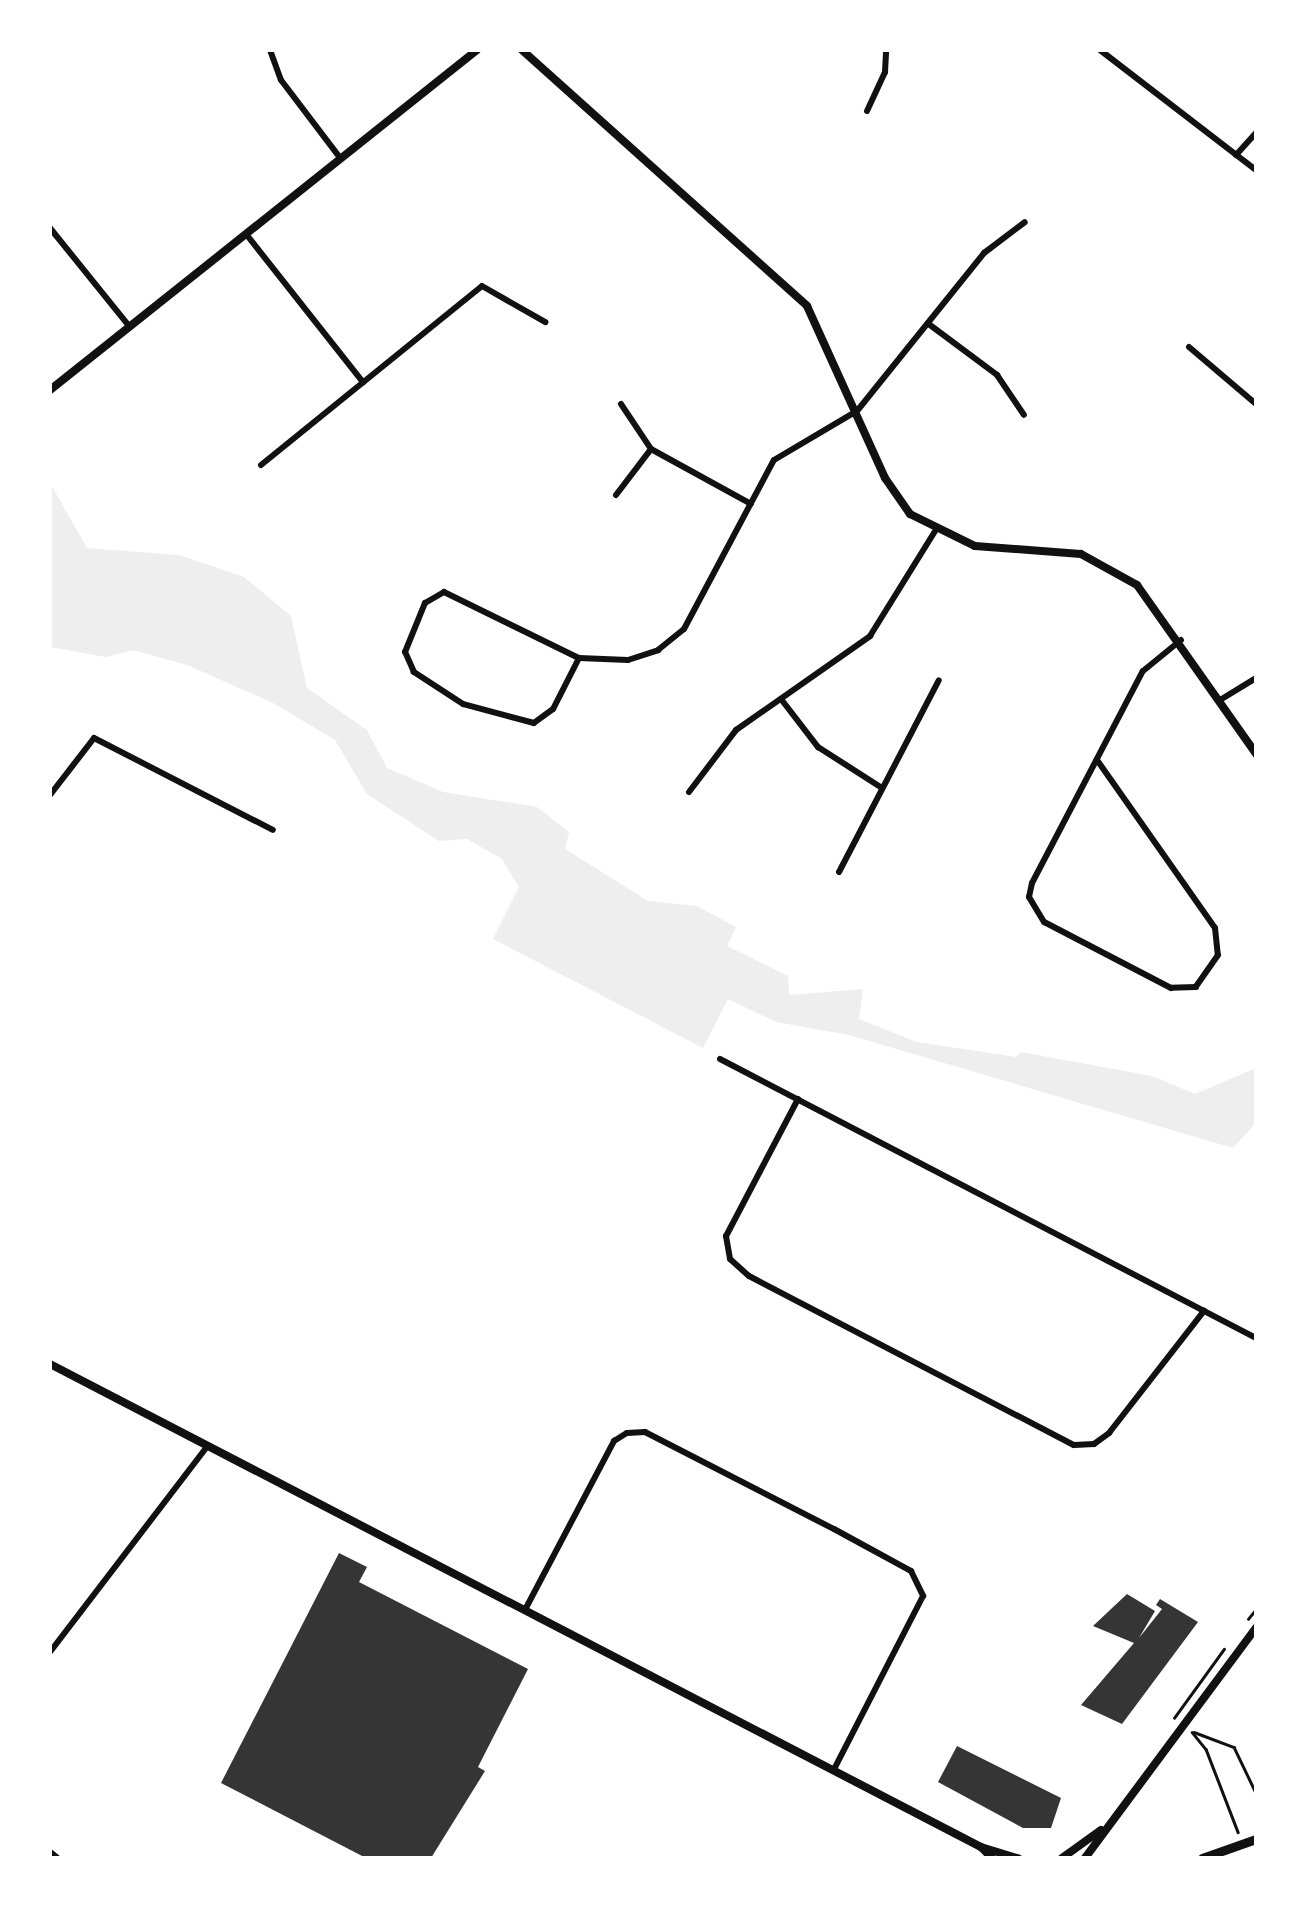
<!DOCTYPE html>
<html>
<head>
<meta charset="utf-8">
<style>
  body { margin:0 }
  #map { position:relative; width:1306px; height:1908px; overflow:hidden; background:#fff; font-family:"Source Sans 3",sans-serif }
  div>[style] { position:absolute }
  .green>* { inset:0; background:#eee }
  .building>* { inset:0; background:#353535 }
  .path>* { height:2.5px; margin:-1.25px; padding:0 1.25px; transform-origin:1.25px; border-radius:1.25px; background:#111 }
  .minor>* { height:6px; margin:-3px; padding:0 3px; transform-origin:3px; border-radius:3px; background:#111 }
  .tertiary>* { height:8px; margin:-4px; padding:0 4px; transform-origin:4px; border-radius:4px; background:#111 }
  .secondary>* { height:9px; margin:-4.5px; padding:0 4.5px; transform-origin:4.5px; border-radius:4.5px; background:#111 }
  span { translate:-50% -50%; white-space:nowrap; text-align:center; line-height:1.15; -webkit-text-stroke:9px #fff; paint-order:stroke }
  .frame { position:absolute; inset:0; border:52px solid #fff; pointer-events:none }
</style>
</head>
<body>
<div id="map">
  <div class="green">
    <div style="clip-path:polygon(50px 483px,87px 548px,179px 555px,244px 577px,291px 616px,307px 688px,367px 730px,387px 768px,443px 792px,537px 807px,569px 832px,565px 849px,648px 901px,697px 906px,736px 927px,727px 946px,788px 976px,789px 995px,863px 989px,859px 1019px,917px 1042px,1016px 1057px,1021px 1052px,1152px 1076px,1195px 1094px,1256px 1068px,1256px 1123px,1233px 1148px,849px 1035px,776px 1022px,728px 999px,703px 1048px,493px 939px,519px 887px,502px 859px,467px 839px,439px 841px,367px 794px,335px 740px,273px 703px,187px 665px,133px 650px,106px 657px,50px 647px)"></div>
  </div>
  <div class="building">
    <div style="clip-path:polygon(339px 1553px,367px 1567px,359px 1582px,528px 1669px,478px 1767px,485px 1771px,431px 1858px,366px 1858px,221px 1783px)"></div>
    <div style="clip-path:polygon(1127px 1594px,1155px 1611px,1139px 1638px,1162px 1609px,1156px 1605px,1160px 1599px,1198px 1622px,1122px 1724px,1081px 1705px,1134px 1643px,1093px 1626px)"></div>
    <div style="clip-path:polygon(957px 1746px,1061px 1798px,1051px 1828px,1023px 1828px,938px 1782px)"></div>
  </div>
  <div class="path">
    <div style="left:1248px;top:1619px;width:13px;rotate:-51deg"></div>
    <div style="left:1174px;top:1718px;width:85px;rotate:-54.1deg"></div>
    <div style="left:1192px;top:1732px;width:22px;rotate:51deg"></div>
    <div style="left:1206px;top:1749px;width:89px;rotate:68.9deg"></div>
    <div style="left:1194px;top:1732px;width:43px;rotate:20.6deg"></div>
    <div style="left:1234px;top:1747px;width:51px;rotate:64.4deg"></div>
  </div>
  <div class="minor">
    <div style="left:270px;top:50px;width:32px;rotate:70deg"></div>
    <div style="left:281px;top:80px;width:99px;rotate:52.8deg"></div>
    <div style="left:1100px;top:50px;width:197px;rotate:37.6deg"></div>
    <div style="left:867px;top:111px;width:43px;rotate:-65.2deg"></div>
    <div style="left:885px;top:72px;width:22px;rotate:-87deg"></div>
    <div style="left:1236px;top:155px;width:30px;rotate:-48deg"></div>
    <div style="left:50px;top:228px;width:127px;rotate:51.1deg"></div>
    <div style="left:246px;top:234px;width:189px;rotate:51.7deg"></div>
    <div style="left:930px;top:325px;width:84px;rotate:36.7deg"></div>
    <div style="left:997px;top:375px;width:48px;rotate:56deg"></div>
    <div style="left:1189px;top:347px;width:88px;rotate:40.4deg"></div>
    <div style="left:621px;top:404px;width:54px;rotate:56.3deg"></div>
    <div style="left:651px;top:449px;width:114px;rotate:28.8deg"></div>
    <div style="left:261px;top:465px;width:284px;rotate:-39deg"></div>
    <div style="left:482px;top:286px;width:73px;rotate:29.7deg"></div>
    <div style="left:616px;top:495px;width:58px;rotate:-52.7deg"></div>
    <div style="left:579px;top:658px;width:57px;rotate:117deg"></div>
    <div style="left:553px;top:709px;width:24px;rotate:144deg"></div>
    <div style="left:534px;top:723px;width:73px;rotate:-165deg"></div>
    <div style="left:463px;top:704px;width:59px;rotate:-146.9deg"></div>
    <div style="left:414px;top:672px;width:22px;rotate:-114deg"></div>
    <div style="left:405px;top:652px;width:53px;rotate:-67.8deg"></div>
    <div style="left:425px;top:603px;width:22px;rotate:-30deg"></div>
    <div style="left:444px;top:592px;width:150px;rotate:26.1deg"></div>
    <div style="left:579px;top:658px;width:49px;rotate:2.3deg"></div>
    <div style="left:628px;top:660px;width:32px;rotate:-18deg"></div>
    <div style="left:658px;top:650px;width:33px;rotate:-39deg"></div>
    <div style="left:684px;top:629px;width:191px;rotate:-62deg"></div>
    <div style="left:774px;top:460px;width:96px;rotate:-30.6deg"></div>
    <div style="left:857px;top:411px;width:203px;rotate:-51.2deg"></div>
    <div style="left:984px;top:253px;width:51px;rotate:-37.1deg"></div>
    <div style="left:781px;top:699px;width:61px;rotate:52.4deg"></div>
    <div style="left:818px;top:747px;width:76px;rotate:32.6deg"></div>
    <div style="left:1220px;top:700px;width:42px;rotate:-31.4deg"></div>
    <div style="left:1097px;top:760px;width:205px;rotate:54.9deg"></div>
    <div style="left:1215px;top:928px;width:27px;rotate:84deg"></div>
    <div style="left:1218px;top:955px;width:39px;rotate:125deg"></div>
    <div style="left:1196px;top:987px;width:25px;rotate:178deg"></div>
    <div style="left:1171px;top:988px;width:143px;rotate:-152.5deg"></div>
    <div style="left:1044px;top:922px;width:29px;rotate:-121deg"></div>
    <div style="left:1029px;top:897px;width:14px;rotate:-78deg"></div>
    <div style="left:1032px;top:883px;width:239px;rotate:-62.4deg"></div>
    <div style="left:1143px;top:671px;width:49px;rotate:-39.2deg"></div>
    <div style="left:689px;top:792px;width:78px;rotate:-52.8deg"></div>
    <div style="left:736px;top:730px;width:164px;rotate:-35deg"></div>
    <div style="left:870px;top:636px;width:123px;rotate:-58.2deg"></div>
    <div style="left:50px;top:795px;width:72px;rotate:-52.3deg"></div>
    <div style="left:94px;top:738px;width:201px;rotate:27.2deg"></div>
    <div style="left:839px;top:872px;width:216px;rotate:-62.5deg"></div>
    <div style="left:720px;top:1059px;width:604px;rotate:27.5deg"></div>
    <div style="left:798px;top:1099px;width:155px;rotate:117.7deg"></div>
    <div style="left:726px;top:1236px;width:23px;rotate:80deg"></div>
    <div style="left:730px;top:1259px;width:25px;rotate:42deg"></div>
    <div style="left:749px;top:1276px;width:366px;rotate:27.5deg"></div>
    <div style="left:1074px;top:1445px;width:20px;rotate:-3deg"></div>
    <div style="left:1094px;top:1444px;width:19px;rotate:-36deg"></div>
    <div style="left:1109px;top:1433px;width:155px;rotate:-52.1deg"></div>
    <div style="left:527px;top:1606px;width:187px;rotate:-62.2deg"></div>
    <div style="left:614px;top:1441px;width:15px;rotate:-32deg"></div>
    <div style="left:627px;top:1433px;width:18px;rotate:-3deg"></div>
    <div style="left:645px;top:1432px;width:212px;rotate:27.2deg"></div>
    <div style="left:834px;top:1529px;width:88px;rotate:28.6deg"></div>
    <div style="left:911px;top:1571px;width:28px;rotate:64deg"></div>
    <div style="left:923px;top:1596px;width:192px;rotate:117.2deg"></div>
    <div style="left:50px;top:1652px;width:260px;rotate:-52.6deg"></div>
  </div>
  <div class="tertiary">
    <div style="left:522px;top:50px;width:383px;rotate:41.9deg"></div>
    <div style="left:807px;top:306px;width:189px;rotate:65.6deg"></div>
    <div style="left:885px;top:478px;width:44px;rotate:55.2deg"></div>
    <div style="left:910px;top:514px;width:72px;rotate:26.2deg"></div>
    <div style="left:975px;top:546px;width:106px;rotate:4.3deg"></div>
    <div style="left:1081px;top:554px;width:64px;rotate:29deg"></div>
    <div style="left:1137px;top:585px;width:207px;rotate:54.8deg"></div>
    <div style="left:50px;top:390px;width:546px;rotate:-38.53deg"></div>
    <div style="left:50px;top:1364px;width:1049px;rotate:27.42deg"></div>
    <div style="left:981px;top:1847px;width:39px;rotate:17deg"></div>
    <div style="left:981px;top:1847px;width:16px;rotate:45deg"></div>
    <div style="left:50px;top:1853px;width:8px;rotate:40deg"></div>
    <div style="left:1062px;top:1858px;width:48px;rotate:-35.7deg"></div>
    <div style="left:1085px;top:1858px;width:287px;rotate:-53.4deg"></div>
  </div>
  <div class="secondary">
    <div style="left:1202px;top:1858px;width:57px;rotate:-19.4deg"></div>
  </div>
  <div class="frame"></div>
</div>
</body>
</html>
